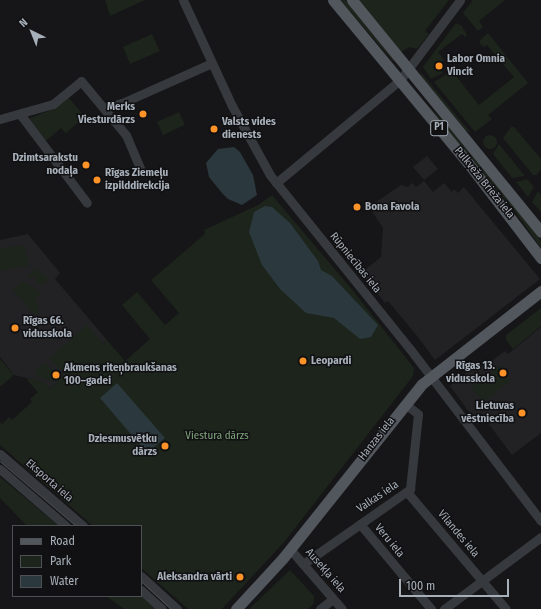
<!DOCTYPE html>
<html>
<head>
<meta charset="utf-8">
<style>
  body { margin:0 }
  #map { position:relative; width:541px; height:609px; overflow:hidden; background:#161618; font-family:"Fira Sans Condensed",sans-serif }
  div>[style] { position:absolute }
  .built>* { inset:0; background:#222225 }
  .green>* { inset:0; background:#1c241b }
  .round { border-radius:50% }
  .water>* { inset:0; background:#2b383d }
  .minor>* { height:9px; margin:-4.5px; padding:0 4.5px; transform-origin:4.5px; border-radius:4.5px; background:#36393d }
  .major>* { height:11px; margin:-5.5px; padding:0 5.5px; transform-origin:5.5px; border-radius:5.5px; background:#52565d }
  .tram>* { height:1px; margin:-0.5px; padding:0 0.5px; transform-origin:0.5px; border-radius:0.5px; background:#494d53 }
  .dots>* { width:11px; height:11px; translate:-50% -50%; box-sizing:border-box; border:2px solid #111113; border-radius:50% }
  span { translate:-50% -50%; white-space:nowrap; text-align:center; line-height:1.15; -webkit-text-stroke:3px #111113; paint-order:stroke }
  .shield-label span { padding:1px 3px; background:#111113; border:1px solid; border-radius:3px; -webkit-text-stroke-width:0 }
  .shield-label { font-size:10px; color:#a7afb9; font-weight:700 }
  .poi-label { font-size:11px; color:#a7afb9; font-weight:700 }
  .left { translate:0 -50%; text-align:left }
  .right { translate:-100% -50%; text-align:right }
  .street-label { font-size:11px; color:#a7afb9 }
  .park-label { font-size:11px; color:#80a67c }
  .legend { position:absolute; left:12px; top:525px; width:130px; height:72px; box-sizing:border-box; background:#111113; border:1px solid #4d5055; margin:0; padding:5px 7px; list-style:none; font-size:12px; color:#a7afb9 }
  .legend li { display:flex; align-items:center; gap:8px; height:20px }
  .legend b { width:20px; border:1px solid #4d5055 }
  .north { position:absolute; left:12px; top:12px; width:40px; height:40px; -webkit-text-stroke:3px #111113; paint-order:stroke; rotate:317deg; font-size:11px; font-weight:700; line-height:16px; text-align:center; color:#a7afb9 }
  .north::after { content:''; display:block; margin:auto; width:14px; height:18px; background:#a7afb9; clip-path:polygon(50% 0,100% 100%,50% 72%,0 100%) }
  .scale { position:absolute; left:399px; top:579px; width:110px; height:18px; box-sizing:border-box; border:2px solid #a7afb9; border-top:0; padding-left:5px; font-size:12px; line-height:14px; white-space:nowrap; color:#a7afb9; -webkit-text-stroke:3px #111113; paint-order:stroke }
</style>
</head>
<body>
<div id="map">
  <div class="built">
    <div style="clip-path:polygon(427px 156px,438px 169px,424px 180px,413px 167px)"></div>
    <div style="clip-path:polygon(424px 181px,433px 192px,444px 183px,452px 192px,454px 189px,458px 193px,464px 187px,540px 279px,435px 360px,418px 337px,388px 301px,385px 303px,361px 273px,381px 257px,383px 228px,369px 207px,401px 185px,408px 187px,412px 183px,416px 187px)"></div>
    <div style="clip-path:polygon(28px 234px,60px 273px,55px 279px,107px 340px,50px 389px,43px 382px,14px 375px,0 357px,0 240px)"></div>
    <div style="clip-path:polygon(541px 327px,541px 433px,512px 455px,484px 418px,477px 423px,450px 386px,477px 364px,480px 363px,484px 367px,505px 351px,508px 354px)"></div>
  </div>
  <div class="green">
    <div style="clip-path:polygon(105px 0,145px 0,110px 16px)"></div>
    <div style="clip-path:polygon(340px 0,346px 0,395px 60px,393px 61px)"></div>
    <div style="clip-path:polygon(359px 0,449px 0,425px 31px,429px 34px,417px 49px,409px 47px,401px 52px)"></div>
    <div style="clip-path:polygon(473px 0,505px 0,479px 21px,483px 27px,478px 31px,463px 13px)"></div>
    <div style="clip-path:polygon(456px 23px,462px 26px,467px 35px,465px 37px,462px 34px,438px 52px,444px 60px,433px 68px,435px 70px,439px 68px,443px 73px,431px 79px,423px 67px)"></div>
    <div style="clip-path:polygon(488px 33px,528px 83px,488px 115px,492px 119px,475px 132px,434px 82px,452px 71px,479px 105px,514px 77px,487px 45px,484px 47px,480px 44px,480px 40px)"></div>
    <div style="clip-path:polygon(152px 34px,160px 51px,130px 64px,123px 47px)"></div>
    <div style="clip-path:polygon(419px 70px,471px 133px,465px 130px,422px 77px)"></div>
    <div style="clip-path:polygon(417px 94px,460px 139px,530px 223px,541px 241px,541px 248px,514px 210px)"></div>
    <div style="clip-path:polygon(68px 97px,85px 117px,66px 133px,61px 128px,46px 141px,28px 119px,48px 111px)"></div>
    <div style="clip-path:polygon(179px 112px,185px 125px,163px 135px,157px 122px)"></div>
    <div style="clip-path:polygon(511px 127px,514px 127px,541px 159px,541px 170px,536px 175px,533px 175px,503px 138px)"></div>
    <div class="round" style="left:483px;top:135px;width:14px;height:14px"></div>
    <div style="clip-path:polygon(499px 144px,525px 176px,512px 178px,493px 154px)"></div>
    <div style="clip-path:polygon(527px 179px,534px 187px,528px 197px,516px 182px)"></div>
    <div style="clip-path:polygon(538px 191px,541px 195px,541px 212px,532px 202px)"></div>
    <div style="clip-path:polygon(272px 195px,354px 292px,414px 368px,413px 376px,285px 541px,222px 609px,188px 609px,141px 568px,141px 526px,93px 526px,0 445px,0 422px,2px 424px,9px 417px,12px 420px,32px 402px,30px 399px,38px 392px,27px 380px,29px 378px,43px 382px,50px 389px,58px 382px,37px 377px,34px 372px,45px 362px,62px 378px,66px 375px,49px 359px,87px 325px,103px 344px,107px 340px,125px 361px,150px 339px,122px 305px,137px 292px,165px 325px,179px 313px,151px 280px,205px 234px,204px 230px,258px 205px)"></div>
    <div style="clip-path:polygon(24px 245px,29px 265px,0 271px,0 249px)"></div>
    <div style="clip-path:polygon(37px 268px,49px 280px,40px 285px,36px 283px,38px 279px,33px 276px,29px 279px,28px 276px)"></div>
    <div style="clip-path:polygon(22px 281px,39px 291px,40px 295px,36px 297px,39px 313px,35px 315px,13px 290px)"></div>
    <div style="clip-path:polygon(541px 308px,541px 326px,513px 349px,506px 340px,506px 335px)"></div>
    <div style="clip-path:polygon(0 359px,14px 375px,0 387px)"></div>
    <div style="clip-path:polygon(499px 365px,511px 380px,483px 402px,471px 387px)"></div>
    <div style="clip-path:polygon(0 477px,35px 506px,59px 526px,27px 526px,0 498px)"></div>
    <div style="clip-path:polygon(290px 570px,314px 596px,314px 603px,308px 609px,249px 609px)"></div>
    <div style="clip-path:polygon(106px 596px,141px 596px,156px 609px,124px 609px)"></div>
  </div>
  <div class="water">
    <div style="clip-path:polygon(234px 147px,240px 152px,253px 175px,257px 195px,242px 205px,228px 199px,222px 193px,209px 177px,206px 163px,218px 149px)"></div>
    <div style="clip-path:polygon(265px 206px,272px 207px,290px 223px,318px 261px,321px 270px,332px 276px,378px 325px,371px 337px,360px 339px,334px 318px,306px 313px,280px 289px,262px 265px,249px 232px,254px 212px)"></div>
    <div style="clip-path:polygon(117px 383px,165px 438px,147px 453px,100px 398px)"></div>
  </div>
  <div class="minor">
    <div style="left:183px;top:0;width:115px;rotate:65.2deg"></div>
    <div style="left:231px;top:104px;width:81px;rotate:61.2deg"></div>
    <div style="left:270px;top:175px;width:223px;rotate:51.2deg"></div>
    <div style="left:410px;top:349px;width:216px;rotate:52.7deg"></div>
    <div style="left:104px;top:108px;width:19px;rotate:-16deg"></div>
    <div style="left:122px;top:103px;width:98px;rotate:-24deg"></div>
    <div style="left:20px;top:114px;width:111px;rotate:53deg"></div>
    <div style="left:0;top:119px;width:55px;rotate:-15.8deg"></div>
    <div style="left:53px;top:104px;width:36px;rotate:-39deg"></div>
    <div style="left:81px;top:81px;width:70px;rotate:50.2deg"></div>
    <div style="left:126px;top:135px;width:38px;rotate:67deg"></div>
    <div style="left:276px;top:183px;width:161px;rotate:-39.7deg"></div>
    <div style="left:400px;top:80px;width:100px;rotate:-53.1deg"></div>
    <div style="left:0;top:454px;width:110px;rotate:40.9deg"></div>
    <div style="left:0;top:469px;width:87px;rotate:40.8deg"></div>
    <div style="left:407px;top:492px;width:153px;rotate:49.8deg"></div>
    <div style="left:360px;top:524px;width:111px;rotate:50.1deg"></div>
    <div style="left:290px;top:549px;width:79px;rotate:49.1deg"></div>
    <div style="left:303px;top:564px;width:131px;rotate:-35deg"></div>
    <div style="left:410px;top:489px;width:75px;rotate:-83.9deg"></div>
    <div style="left:418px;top:414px;width:16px;rotate:-142deg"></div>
    <div style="left:141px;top:576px;width:49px;rotate:42.5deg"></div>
    <div style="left:141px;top:590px;width:28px;rotate:42deg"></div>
    <div style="left:320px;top:609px;width:16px;rotate:-38deg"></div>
    <div style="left:444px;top:609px;width:121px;rotate:-36.6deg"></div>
  </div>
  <div class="major">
    <div style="left:333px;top:0;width:212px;rotate:50.4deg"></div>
    <div style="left:468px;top:163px;width:120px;rotate:52.5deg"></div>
    <div style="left:352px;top:0;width:299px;rotate:50.8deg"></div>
    <div style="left:236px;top:609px;width:69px;rotate:-47.3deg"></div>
    <div style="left:283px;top:558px;width:223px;rotate:-51.4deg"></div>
    <div style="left:422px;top:384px;width:151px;rotate:-38deg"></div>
  </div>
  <div class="tram">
    <div style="left:0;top:461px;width:100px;rotate:40.5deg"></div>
    <div style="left:141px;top:581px;width:41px;rotate:43deg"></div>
  </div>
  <div class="dots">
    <div style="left:439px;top:66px;background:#ff9327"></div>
    <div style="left:143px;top:114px;background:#ff9327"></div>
    <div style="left:214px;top:129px;background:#ff9327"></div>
    <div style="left:86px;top:165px;background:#ff9327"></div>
    <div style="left:97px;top:180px;background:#ff9327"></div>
    <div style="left:357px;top:207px;background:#ff9327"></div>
    <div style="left:15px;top:328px;background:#ff9327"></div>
    <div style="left:303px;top:361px;background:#ff9327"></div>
    <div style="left:503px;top:373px;background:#ff9327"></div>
    <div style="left:56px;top:375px;background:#ff9327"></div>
    <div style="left:522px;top:413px;background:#ff9327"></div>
    <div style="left:165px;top:446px;background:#ff9327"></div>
    <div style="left:240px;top:577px;background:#ff9327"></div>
  </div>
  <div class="shield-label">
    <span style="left:439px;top:128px">P1</span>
  </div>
  <div class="poi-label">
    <span class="left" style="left:447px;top:66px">Labor Omnia<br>Vincit</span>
    <span class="right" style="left:135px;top:114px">Merks<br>Viesturdārzs</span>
    <span class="left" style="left:222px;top:129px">Valsts vides<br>dienests</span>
    <span class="right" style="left:78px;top:165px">Dzimtsarakstu<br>nodaļa</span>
    <span class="left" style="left:105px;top:180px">Rīgas Ziemeļu<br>izpilddirekcija</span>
    <span class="left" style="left:365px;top:207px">Bona Favola</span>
    <span class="left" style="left:23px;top:328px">Rīgas 66.<br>vidusskola</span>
    <span class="left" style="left:311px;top:361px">Leopardi</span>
    <span class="right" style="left:495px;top:373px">Rīgas 13.<br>vidusskola</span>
    <span class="left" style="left:64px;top:375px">Akmens riteņbraukšanas<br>100–gadei</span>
    <span class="right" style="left:514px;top:413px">Lietuvas<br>vēstniecība</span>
    <span class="right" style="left:157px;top:446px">Dziesmusvētku<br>dārzs</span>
    <span class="right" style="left:232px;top:577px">Aleksandra vārti</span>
  </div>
  <div class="street-label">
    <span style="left:484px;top:183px;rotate:51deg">Pulkveža Brieža iela</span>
    <span style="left:355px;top:263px;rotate:51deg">Rūpniecības iela</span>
    <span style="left:377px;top:439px;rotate:-52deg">Hanzas iela</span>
    <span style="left:49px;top:481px;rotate:41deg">Eksporta iela</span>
    <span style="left:378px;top:497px;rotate:-34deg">Valkas iela</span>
    <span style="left:458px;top:534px;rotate:50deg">Vīlandes iela</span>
    <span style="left:389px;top:541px;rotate:51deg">Veru iela</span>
    <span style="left:325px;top:571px;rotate:49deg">Ausekļa iela</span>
  </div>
  <div class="park-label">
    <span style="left:217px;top:436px">Viestura dārzs</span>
  </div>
  <ul class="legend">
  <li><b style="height:5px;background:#52565d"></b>Road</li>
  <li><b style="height:11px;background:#1c241b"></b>Park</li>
  <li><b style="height:11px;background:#2b383d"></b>Water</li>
  </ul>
  <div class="north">N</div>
  <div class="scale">100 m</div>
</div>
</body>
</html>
